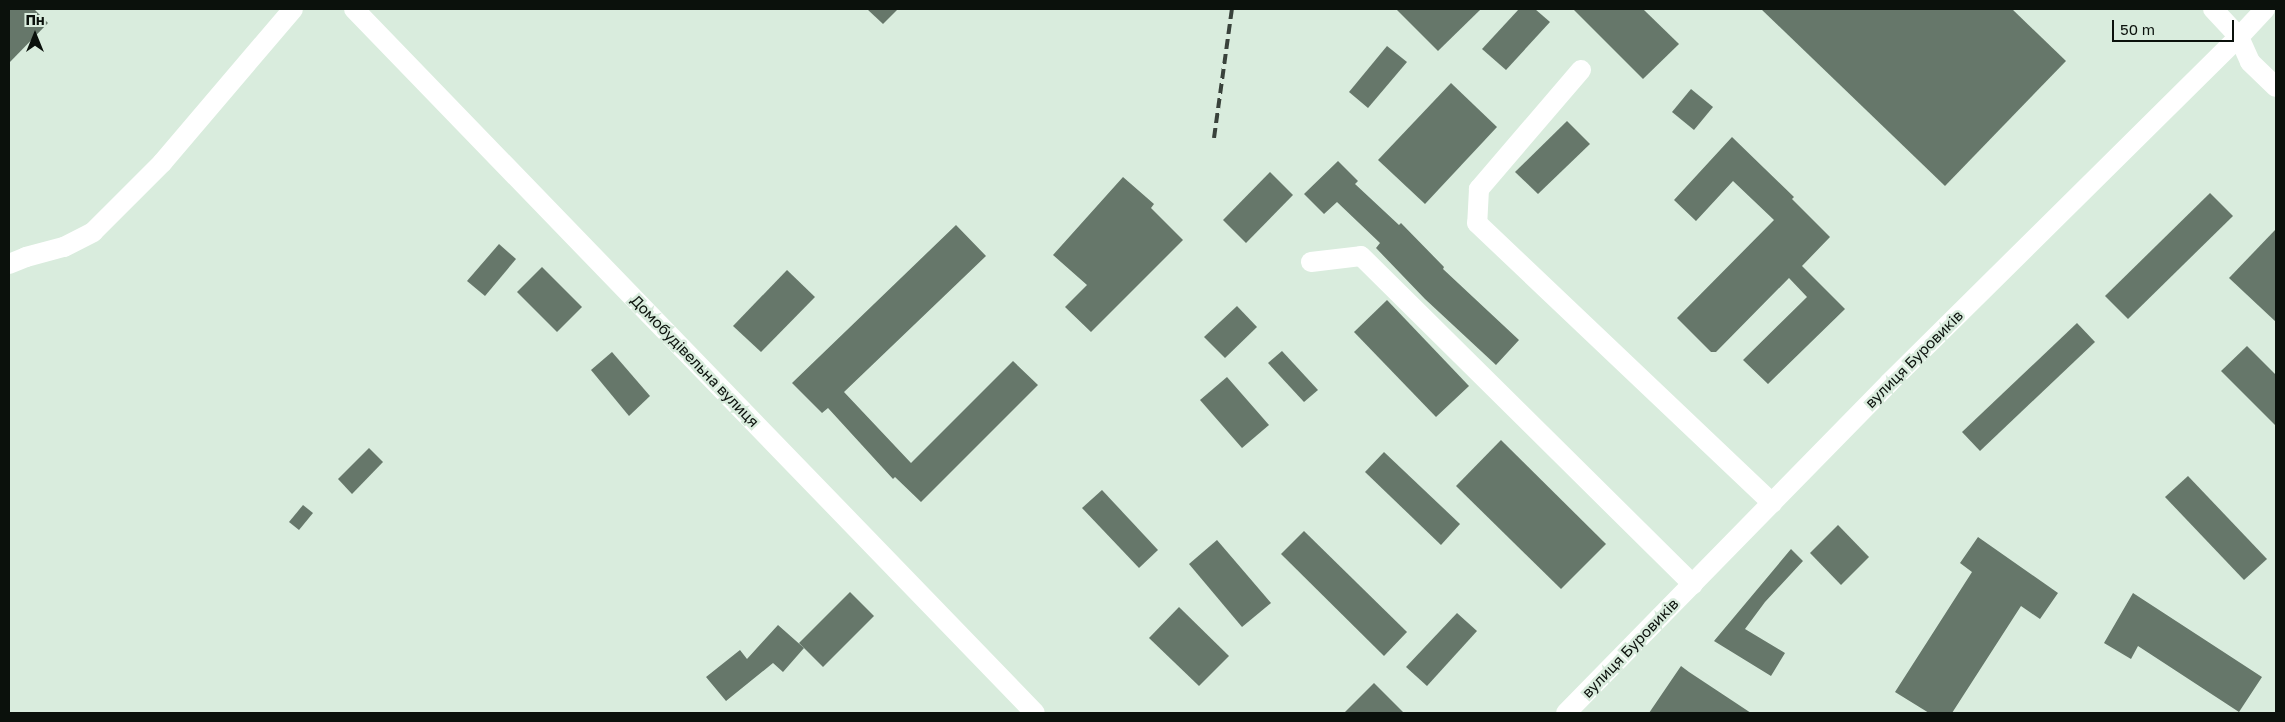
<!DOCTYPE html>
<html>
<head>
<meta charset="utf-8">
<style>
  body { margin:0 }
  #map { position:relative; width:2285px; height:722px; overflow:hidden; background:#d9ecdd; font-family:"Golos Text",sans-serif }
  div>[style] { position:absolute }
  .building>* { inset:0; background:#66776a }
  .minor>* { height:20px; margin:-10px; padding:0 10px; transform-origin:10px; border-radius:10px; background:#fff }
  .rail>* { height:4px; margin-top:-2px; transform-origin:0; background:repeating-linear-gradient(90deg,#39423b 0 10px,transparent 0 15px) }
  span { translate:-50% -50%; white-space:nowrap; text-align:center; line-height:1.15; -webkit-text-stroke:5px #d9ecdd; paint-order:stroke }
  .street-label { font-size:15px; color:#0b110c }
  .frame { position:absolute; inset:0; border:10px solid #0b110c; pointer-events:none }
  .north { position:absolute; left:10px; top:10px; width:50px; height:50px; -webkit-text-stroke:4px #d9ecdd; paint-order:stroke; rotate:0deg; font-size:14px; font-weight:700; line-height:20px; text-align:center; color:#0b110c }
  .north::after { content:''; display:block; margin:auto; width:18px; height:22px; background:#0b110c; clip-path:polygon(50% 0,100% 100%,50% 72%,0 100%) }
  .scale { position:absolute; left:2112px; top:20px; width:122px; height:22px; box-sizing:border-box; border:2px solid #0b110c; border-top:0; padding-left:6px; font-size:15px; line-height:18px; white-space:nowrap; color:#0b110c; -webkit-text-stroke:4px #d9ecdd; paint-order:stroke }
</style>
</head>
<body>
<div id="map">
  <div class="building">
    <div style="clip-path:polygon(9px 9px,34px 9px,48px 23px,9px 63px)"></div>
    <div style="clip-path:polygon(867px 9px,898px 9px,883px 24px)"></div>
    <div style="clip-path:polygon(1396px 9px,1481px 9px,1438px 51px)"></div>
    <div style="clip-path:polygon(1519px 9px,1535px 9px,1550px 22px,1506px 70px,1482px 49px)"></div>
    <div style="clip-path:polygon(1573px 9px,1643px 9px,1679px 44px,1643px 79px)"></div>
    <div style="clip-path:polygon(1761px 9px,2012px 9px,2066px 61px,1945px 186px)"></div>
    <div style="clip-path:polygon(1387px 46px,1407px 62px,1368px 108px,1349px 92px)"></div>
    <div style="clip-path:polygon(1451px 83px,1497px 127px,1425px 204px,1378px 160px)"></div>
    <div style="clip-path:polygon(1691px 89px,1713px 107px,1694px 130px,1672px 112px)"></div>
    <div style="clip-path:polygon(1567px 121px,1590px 144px,1538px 194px,1515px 172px)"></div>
    <div style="clip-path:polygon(1732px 137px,1794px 197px,1792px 199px,1830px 237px,1802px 266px,1845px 309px,1768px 384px,1743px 360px,1807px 297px,1789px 278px,1716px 352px,1711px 352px,1677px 318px,1774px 220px,1733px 181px,1696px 221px,1674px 200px)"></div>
    <div style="clip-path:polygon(1338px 161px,1358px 181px,1355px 184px,1399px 225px,1401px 223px,1444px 267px,1443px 269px,1519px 340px,1496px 365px,1425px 299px,1376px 248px,1380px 243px,1337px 202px,1324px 214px,1304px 194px)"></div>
    <div style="clip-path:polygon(1270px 172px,1293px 195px,1246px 243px,1223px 220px)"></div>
    <div style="clip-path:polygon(1123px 177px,1154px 204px,1151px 208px,1183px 240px,1091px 332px,1065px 307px,1087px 285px,1053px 255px)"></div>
    <div style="clip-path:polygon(2210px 193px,2233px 216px,2128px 319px,2105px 296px)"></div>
    <div style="clip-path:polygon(956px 225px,986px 256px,844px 392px,911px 463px,1013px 361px,1038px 385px,921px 502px,895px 477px,893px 479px,828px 408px,822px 413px,792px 383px)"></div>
    <div style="clip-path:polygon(2276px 229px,2276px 322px,2229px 278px)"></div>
    <div style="clip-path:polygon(499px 244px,516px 259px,485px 296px,467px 281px)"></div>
    <div style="clip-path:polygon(542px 267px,582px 307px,557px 332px,517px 292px)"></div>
    <div style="clip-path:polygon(787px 270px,815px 297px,761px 352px,733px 326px)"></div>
    <div style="clip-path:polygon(1387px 300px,1469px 386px,1436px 417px,1354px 332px)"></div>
    <div style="clip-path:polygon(1237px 306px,1257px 327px,1225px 358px,1204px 337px)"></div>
    <div style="clip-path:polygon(2077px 323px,2095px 342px,1980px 451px,1962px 432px)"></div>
    <div style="clip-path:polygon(2247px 346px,2276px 375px,2276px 426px,2221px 371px)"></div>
    <div style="clip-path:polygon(1282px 351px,1318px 390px,1304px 402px,1268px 363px)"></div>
    <div style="clip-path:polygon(612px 352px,650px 396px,629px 416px,591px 370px)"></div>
    <div style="clip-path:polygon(1227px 377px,1269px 425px,1242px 448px,1200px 400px)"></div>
    <div style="clip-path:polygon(1501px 440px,1606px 544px,1561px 589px,1456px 486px)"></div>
    <div style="clip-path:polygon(369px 448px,383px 462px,352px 494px,338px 479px)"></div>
    <div style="clip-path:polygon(1384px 452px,1460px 524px,1441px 545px,1365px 472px)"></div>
    <div style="clip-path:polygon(2188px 476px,2267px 559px,2244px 580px,2165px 497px)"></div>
    <div style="clip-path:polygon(1102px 490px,1158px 550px,1139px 568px,1082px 508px)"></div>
    <div style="clip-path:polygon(303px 505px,313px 513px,299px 530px,289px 522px)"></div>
    <div style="clip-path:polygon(1838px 525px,1869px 557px,1841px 585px,1810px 553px)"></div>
    <div style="clip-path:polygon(1304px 531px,1407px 632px,1384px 656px,1281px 554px)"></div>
    <div style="clip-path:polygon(1978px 537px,2058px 593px,2040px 619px,2021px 606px,1952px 713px,1929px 713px,1895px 692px,1972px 572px,1960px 563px)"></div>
    <div style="clip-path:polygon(1217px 540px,1271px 603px,1242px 627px,1189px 564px)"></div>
    <div style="clip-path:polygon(1791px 549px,1803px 561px,1765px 602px,1745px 629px,1785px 653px,1771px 676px,1714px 641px)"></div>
    <div style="clip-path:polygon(850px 592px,874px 616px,823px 667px,799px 643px)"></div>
    <div style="clip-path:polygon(2133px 593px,2262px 677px,2239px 712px,2138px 646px,2131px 659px,2104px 643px)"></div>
    <div style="clip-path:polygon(1179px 607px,1229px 656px,1199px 686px,1149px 638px)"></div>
    <div style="clip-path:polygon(1457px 613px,1477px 631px,1427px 686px,1406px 667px)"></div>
    <div style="clip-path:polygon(778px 625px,804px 648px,783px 672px,773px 663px,726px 701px,706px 677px,740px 650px,747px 659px)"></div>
    <div style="clip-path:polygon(1681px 666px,1689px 672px,1751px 713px,1649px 713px)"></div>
    <div style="clip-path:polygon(1374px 683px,1404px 713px,1344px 713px)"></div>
  </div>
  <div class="minor">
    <div style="left:354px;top:9px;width:979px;rotate:45.95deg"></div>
    <div style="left:2213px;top:9px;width:38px;rotate:47deg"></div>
    <div style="left:2239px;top:37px;width:27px;rotate:66deg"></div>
    <div style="left:2250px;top:62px;width:36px;rotate:44deg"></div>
    <div style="left:1581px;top:70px;width:157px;rotate:130.6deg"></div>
    <div style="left:1479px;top:189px;width:34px;rotate:93deg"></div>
    <div style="left:1477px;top:223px;width:407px;rotate:43.5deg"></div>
    <div style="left:1311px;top:262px;width:50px;rotate:-6.8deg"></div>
    <div style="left:1361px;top:256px;width:467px;rotate:44.7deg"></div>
    <div style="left:9px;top:264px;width:18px;rotate:-22deg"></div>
    <div style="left:26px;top:257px;width:39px;rotate:-15deg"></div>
    <div style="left:64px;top:247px;width:33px;rotate:-27deg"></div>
    <div style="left:93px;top:232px;width:98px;rotate:-45deg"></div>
    <div style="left:162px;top:163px;width:202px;rotate:-49.6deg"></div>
    <div style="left:1566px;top:713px;width:462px;rotate:-45.6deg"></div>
    <div style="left:1889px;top:383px;width:492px;rotate:-44.7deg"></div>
    <div style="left:2239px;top:37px;width:38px;rotate:-47deg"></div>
  </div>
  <div class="rail">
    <div style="left:1214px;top:138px;width:130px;rotate:-82.1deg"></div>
  </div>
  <div class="street-label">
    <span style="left:1914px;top:359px;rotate:-45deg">вулиця Буровиків</span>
    <span style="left:695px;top:361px;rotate:46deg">Домобудівельна вулиця</span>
    <span style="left:1630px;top:648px;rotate:-46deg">вулиця Буровиків</span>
  </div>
  <div class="frame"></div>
  <div class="north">Пн</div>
  <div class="scale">50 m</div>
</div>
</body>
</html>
